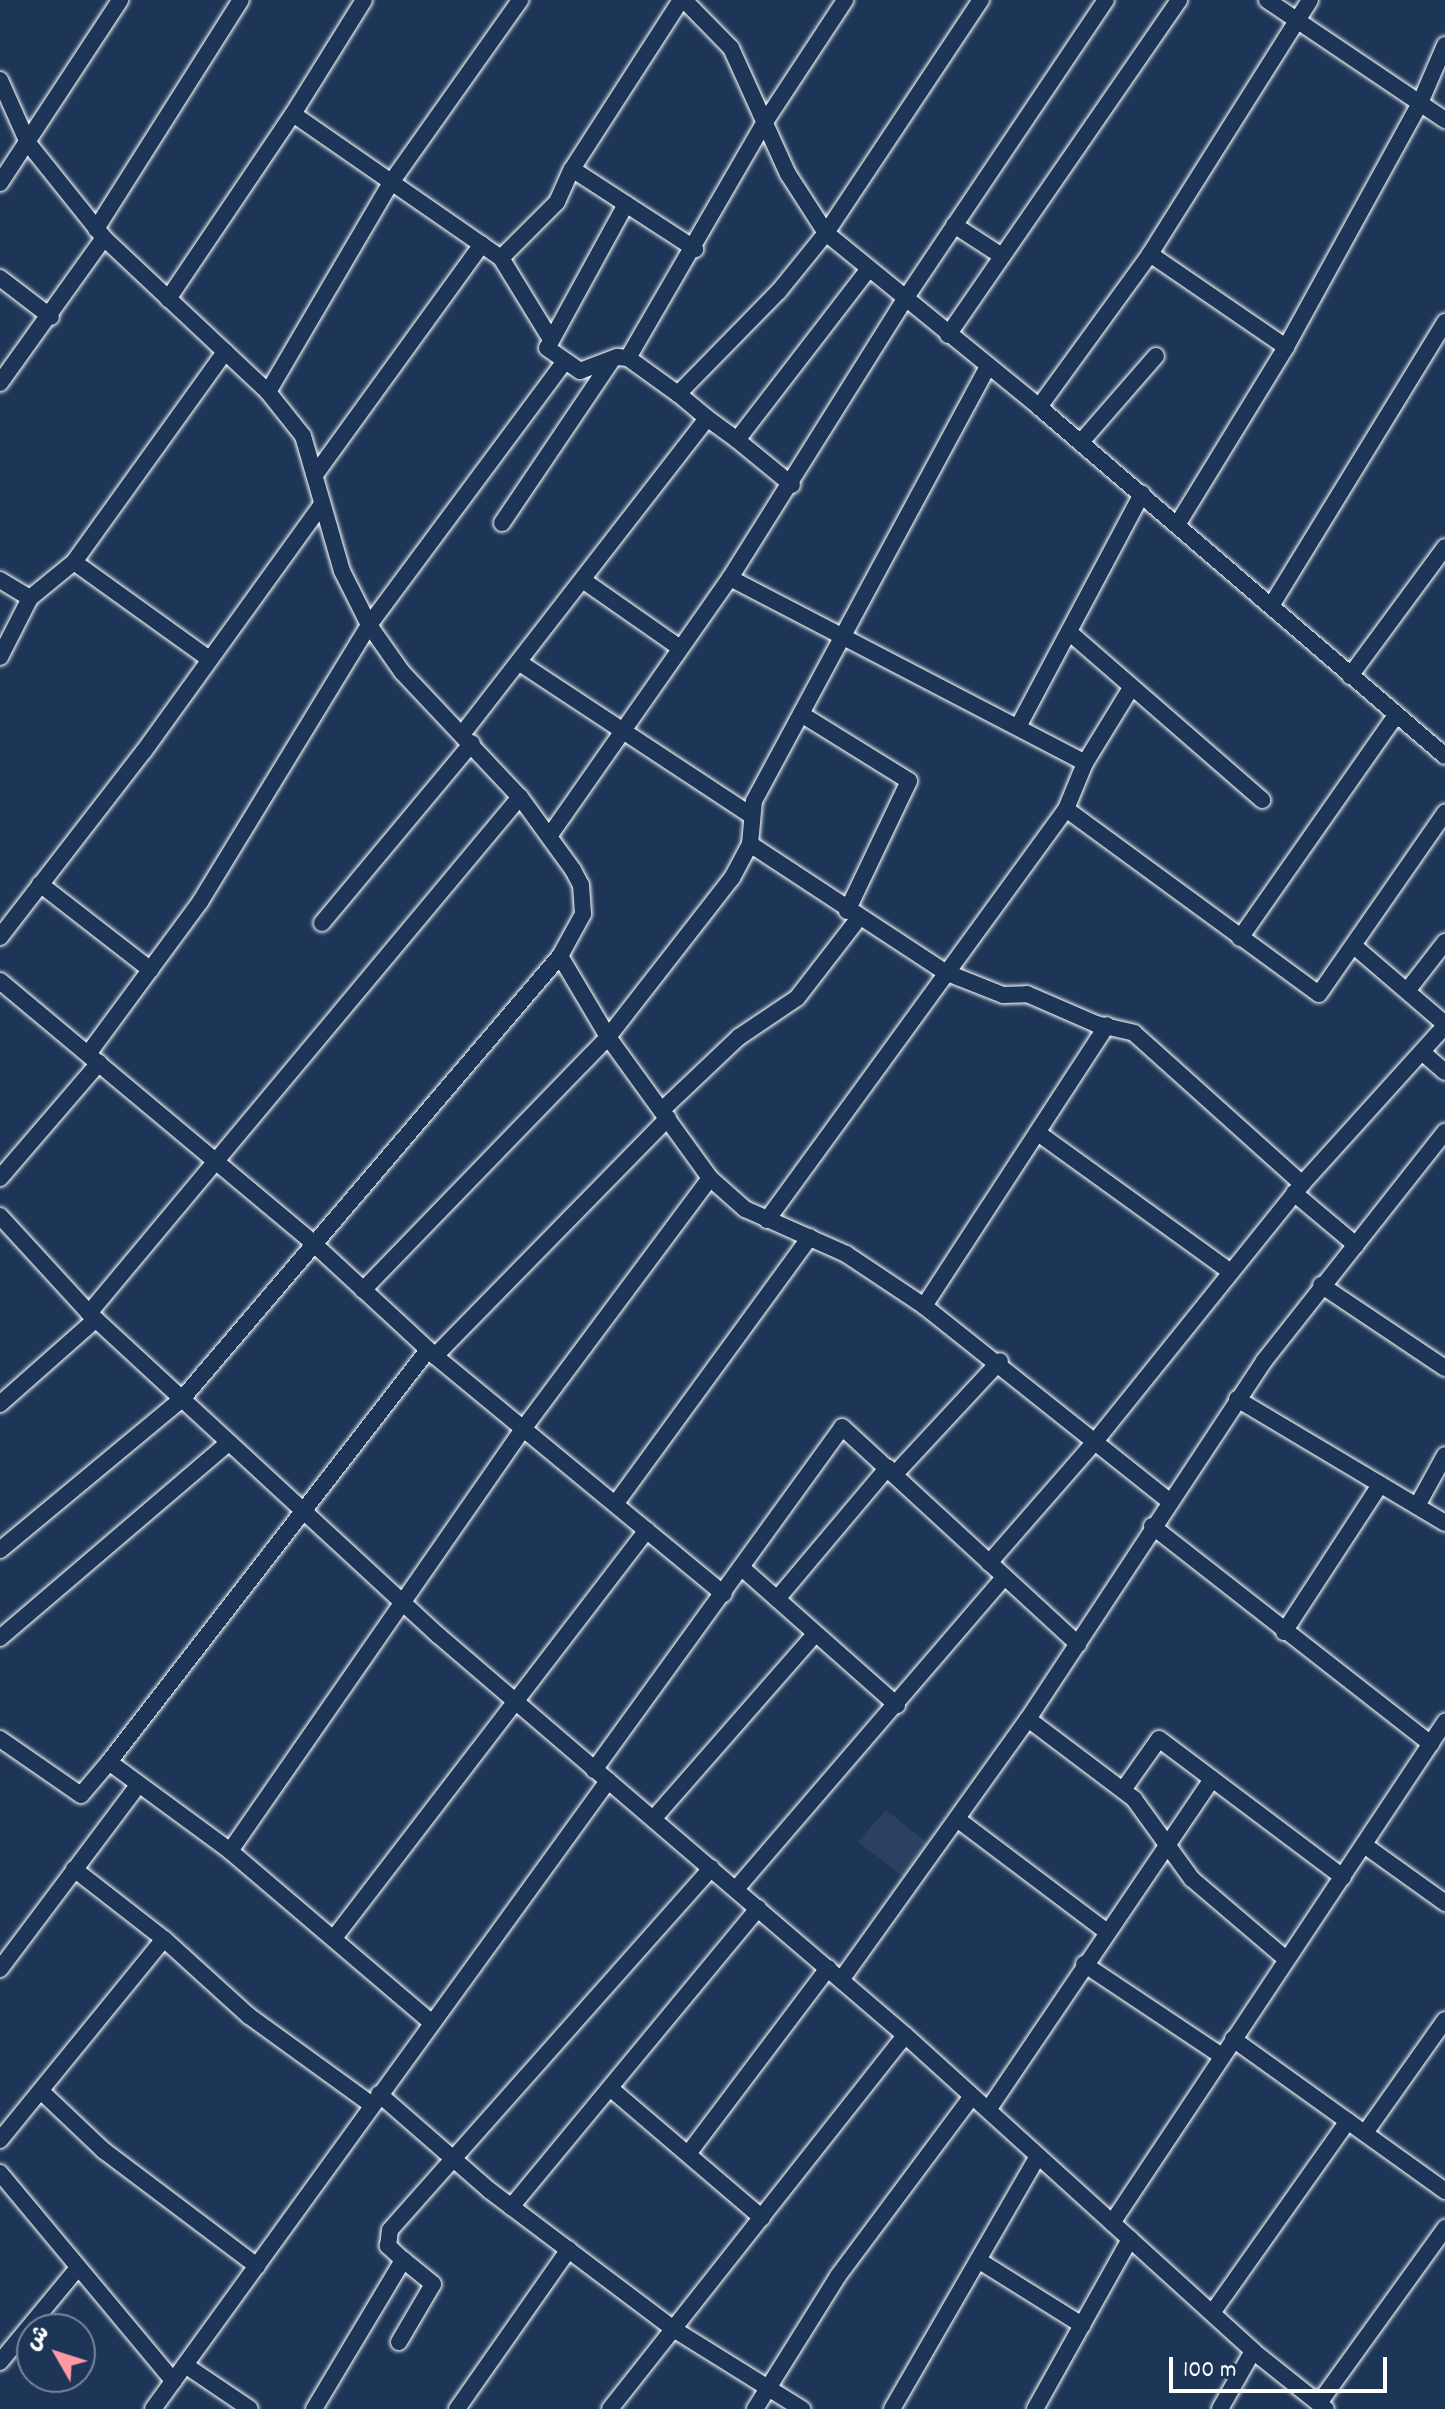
<!DOCTYPE html>
<html>
<head>
<meta charset="utf-8">
<style>
  body { margin:0 }
  #map { position:relative; width:1445px; height:2409px; overflow:hidden; background:#1d3557; font-family:Dekko,"Playpen Sans Arabic",sans-serif }
  div>[style] { position:absolute }
  .built>* { inset:0; background:#2a4161 }
  .roads { filter:drop-shadow(0 0 2px #fff) drop-shadow(0 0 2px #fff) }
  .minor>* { height:16px; margin:-8px; padding:0 8px; transform-origin:8px; border-radius:8px; background:#1d3557 }
  span { translate:-50% -50%; white-space:nowrap; text-align:center; line-height:1.15; -webkit-text-stroke:7px #1d3557; paint-order:stroke }
  .north { position:absolute; left:16px; top:2313px; width:80px; height:80px; box-sizing:border-box; background:#1d3557; border:2px solid #77869a; border-radius:50%; rotate:309deg; font-size:22px; font-weight:700; line-height:32px; text-align:center; color:#fff }
  .north::after { content:''; display:block; margin:auto; width:28px; height:36px; background:#ff9aa2; clip-path:polygon(50% 0,100% 100%,50% 72%,0 100%) }
  .scale { position:absolute; left:1169px; top:2357px; width:218px; height:36px; box-sizing:border-box; border:4px solid #fff; border-top:0; padding-left:10px; font-size:24px; line-height:28px; white-space:nowrap; color:#fff; -webkit-text-stroke:6px #1d3557; paint-order:stroke }
</style>
</head>
<body>
<div id="map">
  <div class="built">
    <div style="clip-path:polygon(886px 1810px,929px 1844px,906px 1879px,858px 1842px)"></div>
  </div>
  <div class="roads">
    <div class="minor">
      <div style="left:684px;top:0;width:67px;rotate:45.6deg"></div>
      <div style="left:731px;top:48px;width:138px;rotate:65.7deg"></div>
      <div style="left:788px;top:174px;width:70px;rotate:57.2deg"></div>
      <div style="left:826px;top:233px;width:275px;rotate:39.2deg"></div>
      <div style="left:1039px;top:407px;width:535px;rotate:40.68deg"></div>
      <div style="left:1267px;top:0;width:215px;rotate:34deg"></div>
      <div style="left:0;top:80px;width:69px;rotate:66deg"></div>
      <div style="left:28px;top:143px;width:122px;rotate:51.3deg"></div>
      <div style="left:104px;top:238px;width:225px;rotate:43.2deg"></div>
      <div style="left:268px;top:392px;width:56px;rotate:51.5deg"></div>
      <div style="left:303px;top:436px;width:141px;rotate:73.9deg"></div>
      <div style="left:342px;top:571px;width:60px;rotate:63.4deg"></div>
      <div style="left:369px;top:625px;width:57px;rotate:54.9deg"></div>
      <div style="left:402px;top:672px;width:172px;rotate:46.7deg"></div>
      <div style="left:520px;top:797px;width:90px;rotate:54deg"></div>
      <div style="left:573px;top:870px;width:17px;rotate:62deg"></div>
      <div style="left:581px;top:885px;width:29px;rotate:86deg"></div>
      <div style="left:583px;top:914px;width:48px;rotate:118.7deg"></div>
      <div style="left:560px;top:956px;width:94px;rotate:59.3deg"></div>
      <div style="left:608px;top:1037px;width:174px;rotate:54.1deg"></div>
      <div style="left:710px;top:1178px;width:47px;rotate:41.5deg"></div>
      <div style="left:745px;top:1209px;width:111px;rotate:24deg"></div>
      <div style="left:846px;top:1254px;width:94px;rotate:33.7deg"></div>
      <div style="left:924px;top:1306px;width:312px;rotate:38.5deg"></div>
      <div style="left:293px;top:114px;width:134px;rotate:-58.1deg"></div>
      <div style="left:572px;top:169px;width:147px;rotate:33deg"></div>
      <div style="left:0;top:183px;width:219px;rotate:-56.7deg"></div>
      <div style="left:626px;top:204px;width:164px;rotate:118.7deg"></div>
      <div style="left:547px;top:348px;width:40px;rotate:34.9deg"></div>
      <div style="left:580px;top:371px;width:40px;rotate:-21deg"></div>
      <div style="left:617px;top:357px;width:11px;rotate:5deg"></div>
      <div style="left:628px;top:358px;width:62px;rotate:35.8deg"></div>
      <div style="left:954px;top:225px;width:57px;rotate:32.9deg"></div>
      <div style="left:96px;top:229px;width:271px;rotate:-57.7deg"></div>
      <div style="left:1150px;top:254px;width:165px;rotate:34.4deg"></div>
      <div style="left:501px;top:258px;width:79px;rotate:-45deg"></div>
      <div style="left:557px;top:202px;width:36px;rotate:-66deg"></div>
      <div style="left:572px;top:169px;width:201px;rotate:-57.2deg"></div>
      <div style="left:0;top:278px;width:64px;rotate:37.4deg"></div>
      <div style="left:168px;top:299px;width:223px;rotate:-56deg"></div>
      <div style="left:293px;top:114px;width:253px;rotate:34.7deg"></div>
      <div style="left:501px;top:258px;width:94px;rotate:58.5deg"></div>
      <div style="left:948px;top:335px;width:407px;rotate:-55.4deg"></div>
      <div style="left:628px;top:358px;width:273px;rotate:-59.9deg"></div>
      <div style="left:765px;top:122px;width:146px;rotate:-56.7deg"></div>
      <div style="left:0;top:383px;width:178px;rotate:-54.4deg"></div>
      <div style="left:268px;top:392px;width:245px;rotate:-59.6deg"></div>
      <div style="left:392px;top:181px;width:222px;rotate:-54.7deg"></div>
      <div style="left:1039px;top:407px;width:189px;rotate:-54deg"></div>
      <div style="left:1150px;top:254px;width:300px;rotate:-57.8deg"></div>
      <div style="left:707px;top:418px;width:38px;rotate:-140deg"></div>
      <div style="left:678px;top:394px;width:144px;rotate:-45.6deg"></div>
      <div style="left:779px;top:291px;width:75px;rotate:-51deg"></div>
      <div style="left:826px;top:233px;width:280px;rotate:-56.4deg"></div>
      <div style="left:737px;top:440px;width:71px;rotate:39.3deg"></div>
      <div style="left:1081px;top:442px;width:114px;rotate:-48.9deg"></div>
      <div style="left:317px;top:472px;width:281px;rotate:-54.1deg"></div>
      <div style="left:502px;top:523px;width:197px;rotate:-56deg"></div>
      <div style="left:1177px;top:525px;width:209px;rotate:-58.5deg"></div>
      <div style="left:1286px;top:347px;width:278px;rotate:-61.2deg"></div>
      <div style="left:1420px;top:103px;width:63px;rotate:-66.7deg"></div>
      <div style="left:74px;top:562px;width:166px;rotate:35.7deg"></div>
      <div style="left:730px;top:578px;width:400px;rotate:27.5deg"></div>
      <div style="left:1085px;top:763px;width:50px;rotate:112.4deg"></div>
      <div style="left:0;top:580px;width:35px;rotate:31deg"></div>
      <div style="left:584px;top:581px;width:117px;rotate:34.9deg"></div>
      <div style="left:1271px;top:606px;width:333px;rotate:-58.5deg"></div>
      <div style="left:1069px;top:632px;width:256px;rotate:41deg"></div>
      <div style="left:0;top:657px;width:66px;rotate:-63deg"></div>
      <div style="left:30px;top:598px;width:57px;rotate:-39.3deg"></div>
      <div style="left:74px;top:562px;width:259px;rotate:-54.3deg"></div>
      <div style="left:520px;top:663px;width:278px;rotate:33.4deg"></div>
      <div style="left:1350px;top:676px;width:160px;rotate:-53.6deg"></div>
      <div style="left:801px;top:714px;width:127px;rotate:31.8deg"></div>
      <div style="left:909px;top:781px;width:144px;rotate:115.5deg"></div>
      <div style="left:1019px;top:725px;width:262px;rotate:-62deg"></div>
      <div style="left:463px;top:733px;width:398px;rotate:-52.2deg"></div>
      <div style="left:707px;top:418px;width:37px;rotate:36deg"></div>
      <div style="left:737px;top:440px;width:215px;rotate:-52.4deg"></div>
      <div style="left:1085px;top:763px;width:88px;rotate:-58.5deg"></div>
      <div style="left:550px;top:835px;width:314px;rotate:-55deg"></div>
      <div style="left:730px;top:578px;width:329px;rotate:-57.9deg"></div>
      <div style="left:905px;top:299px;width:360px;rotate:-56.1deg"></div>
      <div style="left:750px;top:844px;width:233px;rotate:33.3deg"></div>
      <div style="left:945px;top:972px;width:62px;rotate:21.6deg"></div>
      <div style="left:1003px;top:995px;width:24px;rotate:-2deg"></div>
      <div style="left:1027px;top:994px;width:75px;rotate:23.5deg"></div>
      <div style="left:1096px;top:1024px;width:39px;rotate:13deg"></div>
      <div style="left:1134px;top:1033px;width:226px;rotate:41.9deg"></div>
      <div style="left:40px;top:884px;width:140px;rotate:37.8deg"></div>
      <div style="left:322px;top:923px;width:234px;rotate:-50.2deg"></div>
      <div style="left:0;top:937px;width:235px;rotate:-52.3deg"></div>
      <div style="left:144px;top:751px;width:302px;rotate:-54.2deg"></div>
      <div style="left:1240px;top:938px;width:272px;rotate:-55deg"></div>
      <div style="left:1354px;top:946px;width:120px;rotate:40.6deg"></div>
      <div style="left:0;top:981px;width:408px;rotate:39.9deg"></div>
      <div style="left:313px;top:1243px;width:166px;rotate:42.8deg"></div>
      <div style="left:435px;top:1356px;width:374px;rotate:39.5deg"></div>
      <div style="left:1407px;top:991px;width:62px;rotate:-52.2deg"></div>
      <div style="left:1422px;top:1052px;width:30px;rotate:41deg"></div>
      <div style="left:88px;top:1054px;width:189px;rotate:-53.6deg"></div>
      <div style="left:200px;top:902px;width:324px;rotate:-58.6deg"></div>
      <div style="left:369px;top:625px;width:327px;rotate:-53.4deg"></div>
      <div style="left:663px;top:1109px;width:105px;rotate:-43.5deg"></div>
      <div style="left:739px;top:1037px;width:70px;rotate:-33.9deg"></div>
      <div style="left:797px;top:998px;width:100px;rotate:-52.3deg"></div>
      <div style="left:1038px;top:1133px;width:236px;rotate:35.8deg"></div>
      <div style="left:0;top:1178px;width:152px;rotate:-49.3deg"></div>
      <div style="left:1294px;top:1193px;width:81px;rotate:40deg"></div>
      <div style="left:0;top:1216px;width:132px;rotate:47.5deg"></div>
      <div style="left:89px;top:1313px;width:475px;rotate:42.7deg"></div>
      <div style="left:438px;top:1635px;width:615px;rotate:40.58deg"></div>
      <div style="left:905px;top:2035px;width:470px;rotate:42.2deg"></div>
      <div style="left:1253px;top:2351px;width:93px;rotate:38.5deg"></div>
      <div style="left:767px;top:1220px;width:508px;rotate:-53.96deg"></div>
      <div style="left:1066px;top:809px;width:313px;rotate:36.2deg"></div>
      <div style="left:1319px;top:994px;width:221px;rotate:-55.2deg"></div>
      <div style="left:1321px;top:1285px;width:149px;rotate:33.8deg"></div>
      <div style="left:363px;top:1290px;width:352px;rotate:-45.9deg"></div>
      <div style="left:608px;top:1037px;width:202px;rotate:-52.1deg"></div>
      <div style="left:732px;top:878px;width:38px;rotate:-62deg"></div>
      <div style="left:750px;top:844px;width:43px;rotate:-84.7deg"></div>
      <div style="left:754px;top:801px;width:494px;rotate:-61.7deg"></div>
      <div style="left:924px;top:1306px;width:335px;rotate:-56.9deg"></div>
      <div style="left:89px;top:1313px;width:672px;rotate:-50.13deg"></div>
      <div style="left:428px;top:1350px;width:521px;rotate:127.75deg"></div>
      <div style="left:109px;top:1762px;width:150px;rotate:36.3deg"></div>
      <div style="left:230px;top:1851px;width:264px;rotate:40.4deg"></div>
      <div style="left:435px;top:1356px;width:333px;rotate:-45.6deg"></div>
      <div style="left:1237px;top:1399px;width:242px;rotate:30.8deg"></div>
      <div style="left:0;top:1404px;width:128px;rotate:-41.5deg"></div>
      <div style="left:895px;top:1474px;width:154px;rotate:-47.1deg"></div>
      <div style="left:616px;top:1503px;width:329px;rotate:-53.9deg"></div>
      <div style="left:1417px;top:1506px;width:58px;rotate:-61.2deg"></div>
      <div style="left:1152px;top:1526px;width:354px;rotate:38deg"></div>
      <div style="left:0;top:1550px;width:236px;rotate:-39.7deg"></div>
      <div style="left:182px;top:1399px;width:582px;rotate:-49.53deg"></div>
      <div style="left:989px;top:1563px;width:164px;rotate:-48.9deg"></div>
      <div style="left:1097px;top:1439px;width:327px;rotate:-51.2deg"></div>
      <div style="left:1302px;top:1184px;width:213px;rotate:-47.9deg"></div>
      <div style="left:742px;top:1568px;width:207px;rotate:41.5deg"></div>
      <div style="left:777px;top:1599px;width:172px;rotate:-49.9deg"></div>
      <div style="left:1284px;top:1632px;width:176px;rotate:-56.9deg"></div>
      <div style="left:0;top:1638px;width:300px;rotate:-40.5deg"></div>
      <div style="left:1028px;top:1719px;width:133px;rotate:37deg"></div>
      <div style="left:1134px;top:1799px;width:99px;rotate:54.1deg"></div>
      <div style="left:1192px;top:1879px;width:123px;rotate:40.4deg"></div>
      <div style="left:0;top:1739px;width:98px;rotate:34.7deg"></div>
      <div style="left:81px;top:1795px;width:43px;rotate:-49.7deg"></div>
      <div style="left:594px;top:1770px;width:423px;rotate:-54.1deg"></div>
      <div style="left:842px;top:1427px;width:321px;rotate:42.6deg"></div>
      <div style="left:1123px;top:1790px;width:62px;rotate:-54.8deg"></div>
      <div style="left:1159px;top:1739px;width:230px;rotate:36.9deg"></div>
      <div style="left:654px;top:1818px;width:244px;rotate:-48.8deg"></div>
      <div style="left:957px;top:1819px;width:188px;rotate:37deg"></div>
      <div style="left:1364px;top:1845px;width:100px;rotate:35.6deg"></div>
      <div style="left:230px;top:1851px;width:514px;rotate:-55.23deg"></div>
      <div style="left:523px;top:1429px;width:313px;rotate:-53.3deg"></div>
      <div style="left:74px;top:1869px;width:114px;rotate:37.9deg"></div>
      <div style="left:736px;top:1889px;width:411px;rotate:-49.3deg"></div>
      <div style="left:334px;top:1938px;width:514px;rotate:-52.51deg"></div>
      <div style="left:1084px;top:1964px;width:166px;rotate:33.7deg"></div>
      <div style="left:0;top:1969px;width:230px;rotate:-53.1deg"></div>
      <div style="left:841px;top:1980px;width:321px;rotate:-54.4deg"></div>
      <div style="left:1028px;top:1719px;width:429px;rotate:-56.6deg"></div>
      <div style="left:1264px;top:1361px;width:292px;rotate:-51.7deg"></div>
      <div style="left:1233px;top:2039px;width:261px;rotate:35.6deg"></div>
      <div style="left:610px;top:2088px;width:200px;rotate:40.5deg"></div>
      <div style="left:43px;top:2093px;width:83px;rotate:43.5deg"></div>
      <div style="left:103px;top:2150px;width:193px;rotate:37deg"></div>
      <div style="left:379px;top:2094px;width:146px;rotate:41.1deg"></div>
      <div style="left:489px;top:2190px;width:233px;rotate:37deg"></div>
      <div style="left:675px;top:2330px;width:150px;rotate:31.9deg"></div>
      <div style="left:988px;top:2110px;width:400px;rotate:-55.9deg"></div>
      <div style="left:1365px;top:2133px;width:138px;rotate:-54.7deg"></div>
      <div style="left:0;top:2140px;width:259px;rotate:-50.8deg"></div>
      <div style="left:164px;top:1939px;width:115px;rotate:42.2deg"></div>
      <div style="left:249px;top:2016px;width:152px;rotate:35.9deg"></div>
      <div style="left:688px;top:2154px;width:233px;rotate:-53deg"></div>
      <div style="left:0;top:2173px;width:271px;rotate:50.2deg"></div>
      <div style="left:511px;top:2207px;width:388px;rotate:-50.4deg"></div>
      <div style="left:1112px;top:2223px;width:602px;rotate:-56.39deg"></div>
      <div style="left:978px;top:2260px;width:123px;rotate:32deg"></div>
      <div style="left:1212px;top:2313px;width:235px;rotate:-54.7deg"></div>
      <div style="left:399px;top:2342px;width:67px;rotate:-59.6deg"></div>
      <div style="left:433px;top:2284px;width:38px;rotate:-141deg"></div>
      <div style="left:0;top:2362px;width:121px;rotate:-50.4deg"></div>
      <div style="left:185px;top:2365px;width:78px;rotate:34.1deg"></div>
      <div style="left:1319px;top:2403px;width:216px;rotate:-54.2deg"></div>
      <div style="left:153px;top:2409px;width:776px;rotate:-54.08deg"></div>
      <div style="left:314px;top:2409px;width:174px;rotate:-59.1deg"></div>
      <div style="left:403px;top:2260px;width:21px;rotate:-137deg"></div>
      <div style="left:388px;top:2246px;width:16px;rotate:-83deg"></div>
      <div style="left:390px;top:2230px;width:484px;rotate:-48.4deg"></div>
      <div style="left:457px;top:2409px;width:195px;rotate:-55deg"></div>
      <div style="left:610px;top:2409px;width:476px;rotate:-51.7deg"></div>
      <div style="left:755px;top:2409px;width:157px;rotate:-58deg"></div>
      <div style="left:838px;top:2276px;width:224px;rotate:-53.3deg"></div>
      <div style="left:892px;top:2409px;width:292px;rotate:-60deg"></div>
      <div style="left:1035px;top:2409px;width:195px;rotate:-60.8deg"></div>
      <div style="left:1220px;top:2409px;width:67px;rotate:-60.4deg"></div>
    </div>
  </div>
  <div class="north">ش</div>
  <div class="scale">100 m</div>
</div>
</body>
</html>
